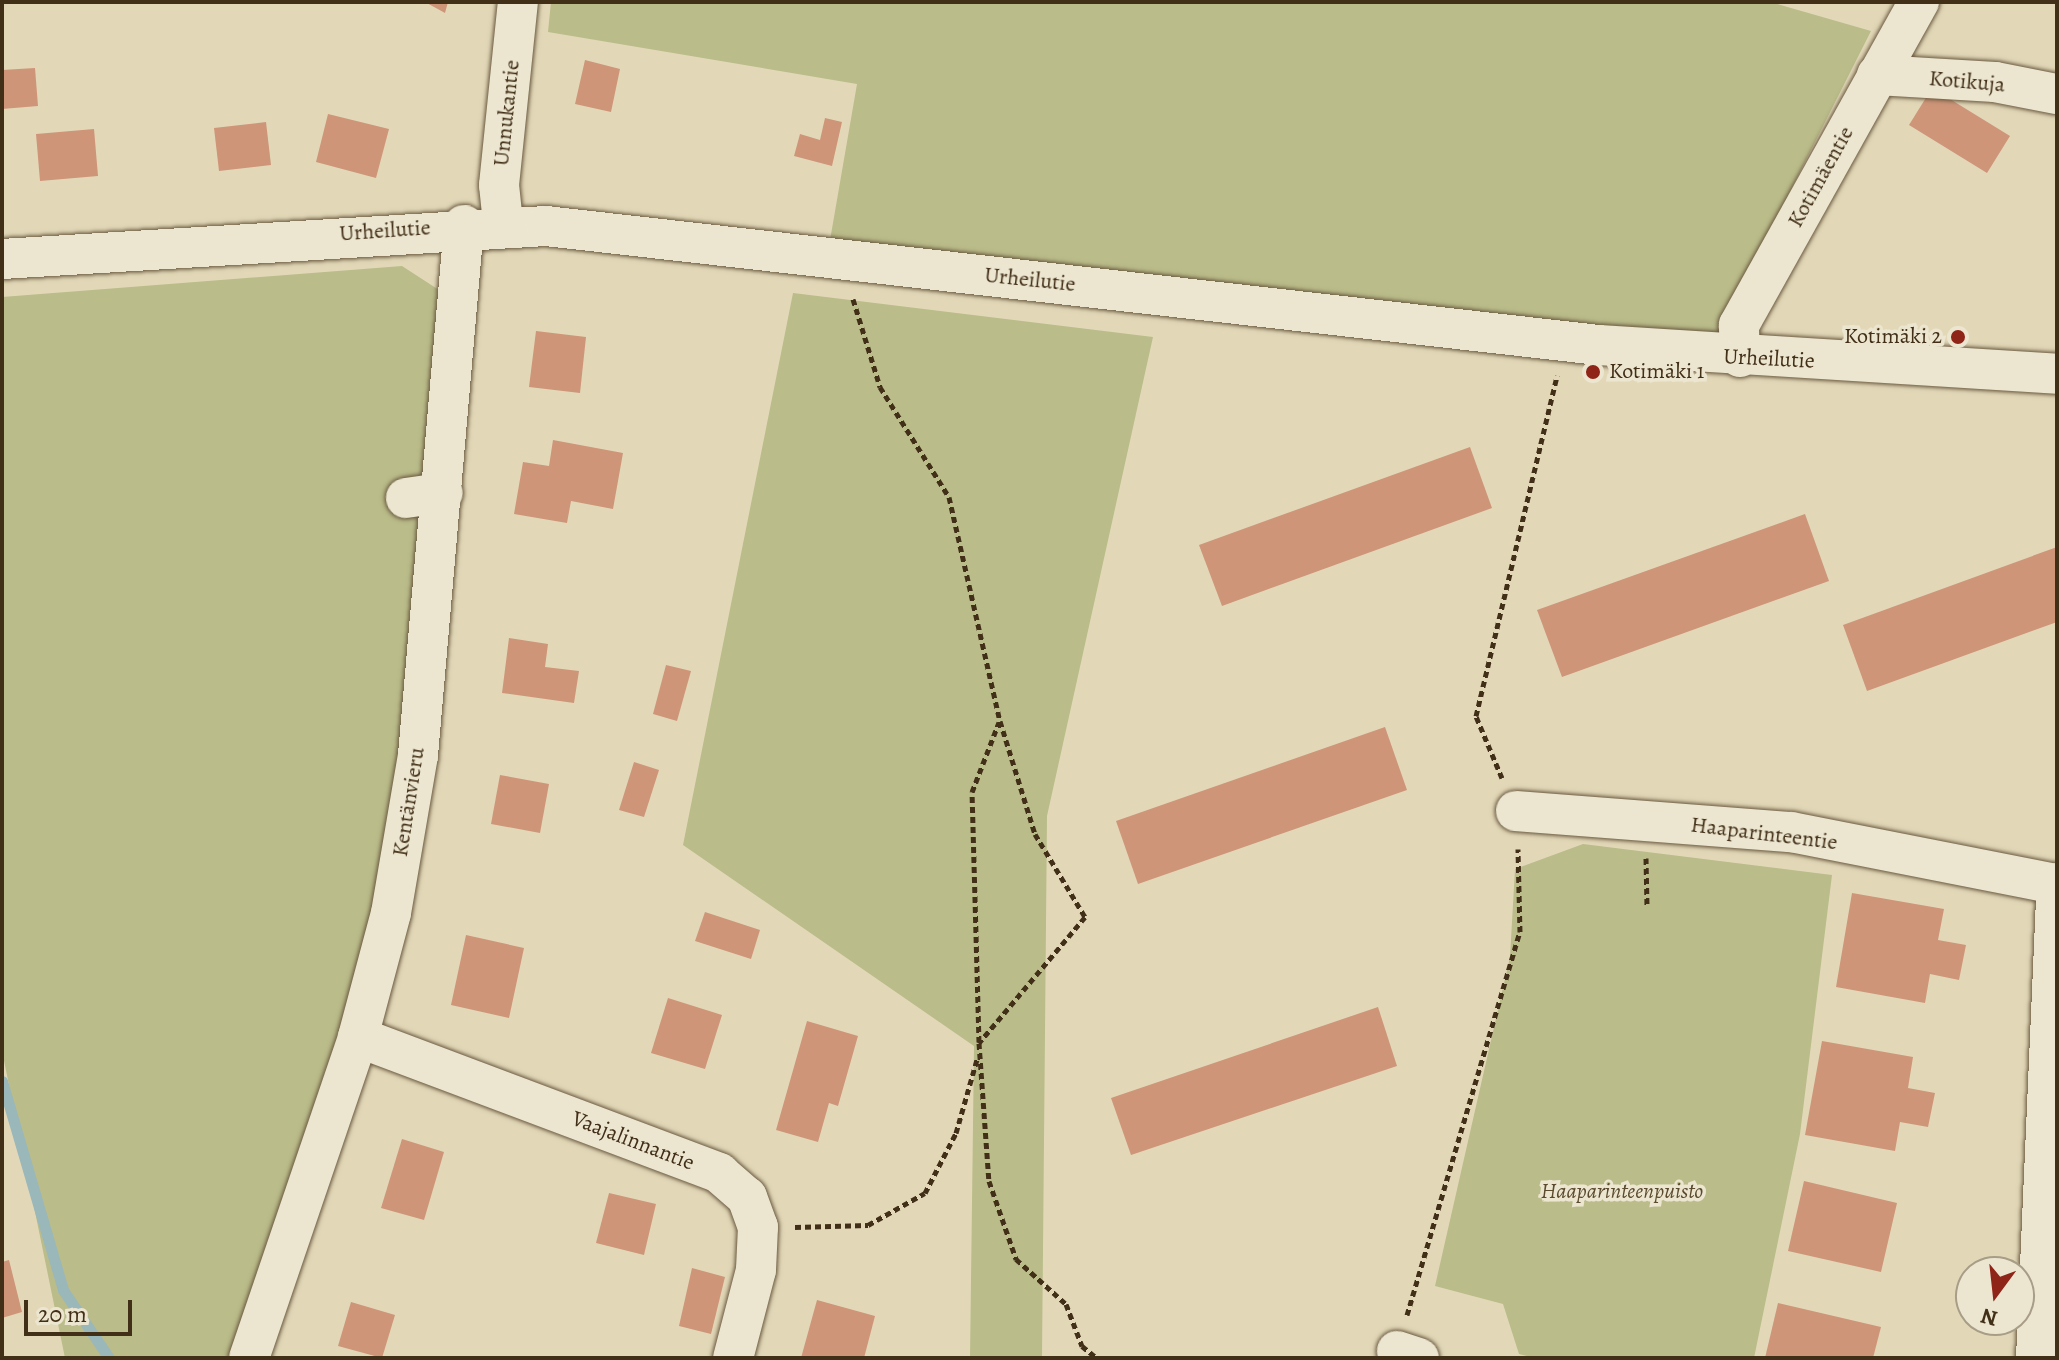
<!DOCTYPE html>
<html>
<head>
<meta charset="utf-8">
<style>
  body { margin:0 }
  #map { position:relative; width:2059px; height:1360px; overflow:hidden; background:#e2d8b8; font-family:Alegreya,serif }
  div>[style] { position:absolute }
  .green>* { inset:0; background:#babc8a }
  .stream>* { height:11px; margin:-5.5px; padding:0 5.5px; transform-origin:5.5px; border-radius:5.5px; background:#9ab7ba }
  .building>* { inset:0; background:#ce9579 }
  .path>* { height:5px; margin-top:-2.5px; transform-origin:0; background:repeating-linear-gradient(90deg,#422f17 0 6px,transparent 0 10px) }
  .roads { filter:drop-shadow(0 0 2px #6a593f) drop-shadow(0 0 2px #6a593f) }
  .minor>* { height:40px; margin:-20px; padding:0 20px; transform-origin:20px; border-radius:20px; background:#ece6d1 }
  .dots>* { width:22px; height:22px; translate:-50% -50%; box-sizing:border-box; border:4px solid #ece6d1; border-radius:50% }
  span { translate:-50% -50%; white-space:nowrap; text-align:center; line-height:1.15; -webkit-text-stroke:7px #ece6d1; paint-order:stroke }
  .street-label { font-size:22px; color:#422f17 }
  .poi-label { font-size:22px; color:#422f17 }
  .right { translate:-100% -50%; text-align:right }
  .left { translate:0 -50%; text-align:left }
  .park-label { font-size:22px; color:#5a4b2e; font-style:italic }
  .frame { position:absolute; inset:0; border:4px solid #422f17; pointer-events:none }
  .north { position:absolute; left:1955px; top:1256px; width:80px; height:80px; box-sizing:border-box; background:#ece6d1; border:2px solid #a89d87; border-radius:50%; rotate:195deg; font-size:22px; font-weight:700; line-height:32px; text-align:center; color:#422f17 }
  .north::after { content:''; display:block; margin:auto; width:28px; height:36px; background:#8f2418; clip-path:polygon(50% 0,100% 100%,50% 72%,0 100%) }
  .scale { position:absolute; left:24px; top:1300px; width:108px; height:36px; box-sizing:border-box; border:4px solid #422f17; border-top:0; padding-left:10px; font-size:24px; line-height:28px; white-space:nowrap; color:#422f17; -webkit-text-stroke:6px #ece6d1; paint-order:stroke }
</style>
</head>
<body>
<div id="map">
  <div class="green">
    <div style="clip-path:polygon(551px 2px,1770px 2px,1871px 31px,1710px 350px,829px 246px,857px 84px,548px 32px)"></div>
    <div style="clip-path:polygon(402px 266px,439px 290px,398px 762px,377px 906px,340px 1037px,230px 1358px,65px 1358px,2px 1051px,2px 297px)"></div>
    <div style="clip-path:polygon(793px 293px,1153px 337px,1047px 816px,1042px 1358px,970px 1358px,974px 1046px,683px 845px)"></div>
    <div style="clip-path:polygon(1583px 844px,1832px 875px,1800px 1134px,1754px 1358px,1535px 1358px,1519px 1354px,1503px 1304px,1435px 1286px,1510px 957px,1515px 869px)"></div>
  </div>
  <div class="stream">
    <div style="left:2px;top:1081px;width:218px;rotate:73.7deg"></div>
    <div style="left:63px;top:1290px;width:82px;rotate:55.9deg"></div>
  </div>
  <div class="building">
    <div style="clip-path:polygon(425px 2px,448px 2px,445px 13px)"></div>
    <div style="clip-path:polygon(585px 60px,620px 69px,611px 112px,575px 104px)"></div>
    <div style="clip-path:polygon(35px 68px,38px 106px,2px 109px,2px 70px)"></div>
    <div style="clip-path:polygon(1932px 88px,2010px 136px,1987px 173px,1909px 125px)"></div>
    <div style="clip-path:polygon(328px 114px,389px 129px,376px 178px,316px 162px)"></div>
    <div style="clip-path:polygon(825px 118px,842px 122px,832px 166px,794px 156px,800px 134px,820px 140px)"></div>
    <div style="clip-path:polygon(266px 122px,271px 165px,219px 171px,214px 128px)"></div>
    <div style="clip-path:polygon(94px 129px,98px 176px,40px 181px,36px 134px)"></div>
    <div style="clip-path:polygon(536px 331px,586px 337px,580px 393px,529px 387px)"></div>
    <div style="clip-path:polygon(553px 440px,623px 453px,613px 509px,571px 501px,567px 523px,514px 514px,523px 462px,549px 466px)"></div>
    <div style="clip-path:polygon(1470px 447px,1492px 508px,1222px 606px,1199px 545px)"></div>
    <div style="clip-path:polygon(1805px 514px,1829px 581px,1562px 677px,1537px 610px)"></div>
    <div style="clip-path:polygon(2057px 547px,2057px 622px,1867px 691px,1843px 625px)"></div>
    <div style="clip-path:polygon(509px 638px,548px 644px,545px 667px,579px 671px,574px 703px,502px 693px)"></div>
    <div style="clip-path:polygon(666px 665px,691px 671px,677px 721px,653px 714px)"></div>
    <div style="clip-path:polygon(1385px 727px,1407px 790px,1138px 884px,1116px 821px)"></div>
    <div style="clip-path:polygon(634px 762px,659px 770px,644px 817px,619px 810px)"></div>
    <div style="clip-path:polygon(500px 775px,549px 784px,540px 833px,491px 824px)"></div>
    <div style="clip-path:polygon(1852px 893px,1944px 909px,1938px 940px,1966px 945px,1959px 980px,1930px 974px,1925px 1003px,1836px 987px)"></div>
    <div style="clip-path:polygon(705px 912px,760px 930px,751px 959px,695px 941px)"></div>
    <div style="clip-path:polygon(466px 935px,524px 948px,509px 1018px,451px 1005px)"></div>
    <div style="clip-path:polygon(668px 998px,722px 1015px,705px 1069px,651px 1053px)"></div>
    <div style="clip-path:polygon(1378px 1007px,1397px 1066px,1131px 1155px,1111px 1098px)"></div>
    <div style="clip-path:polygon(807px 1021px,858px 1036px,838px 1106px,829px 1103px,818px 1142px,776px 1130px)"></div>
    <div style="clip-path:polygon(1822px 1041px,1913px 1057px,1908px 1088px,1935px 1093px,1928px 1127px,1900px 1122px,1895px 1151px,1805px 1135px)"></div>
    <div style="clip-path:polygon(402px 1139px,444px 1152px,424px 1220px,381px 1208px)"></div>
    <div style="clip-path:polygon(1804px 1181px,1897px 1203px,1881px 1272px,1788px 1251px)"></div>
    <div style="clip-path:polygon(609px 1193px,656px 1204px,644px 1255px,596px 1243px)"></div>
    <div style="clip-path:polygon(9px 1260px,22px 1312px,2px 1318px,2px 1262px)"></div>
    <div style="clip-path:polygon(692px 1268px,725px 1277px,711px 1334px,679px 1326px)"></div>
    <div style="clip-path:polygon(817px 1300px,875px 1316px,864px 1358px,801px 1358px)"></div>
    <div style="clip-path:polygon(351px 1302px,395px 1315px,382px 1358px,338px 1346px)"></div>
    <div style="clip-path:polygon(1778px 1303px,1881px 1327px,1873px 1358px,1765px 1358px)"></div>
  </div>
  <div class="path">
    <div style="left:853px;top:299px;width:92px;rotate:72.9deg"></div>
    <div style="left:880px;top:387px;width:130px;rotate:57.9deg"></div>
    <div style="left:949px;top:497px;width:230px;rotate:77.2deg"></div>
    <div style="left:1000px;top:721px;width:118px;rotate:72.8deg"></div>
    <div style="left:1035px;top:834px;width:97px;rotate:58.9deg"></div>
    <div style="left:1085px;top:917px;width:165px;rotate:130.1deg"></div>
    <div style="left:979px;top:1043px;width:138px;rotate:85.9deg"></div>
    <div style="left:989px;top:1181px;width:83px;rotate:70.9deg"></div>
    <div style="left:1016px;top:1259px;width:67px;rotate:42deg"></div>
    <div style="left:1066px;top:1304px;width:45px;rotate:69.1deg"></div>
    <div style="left:1082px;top:1346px;width:19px;rotate:39deg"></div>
    <div style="left:1502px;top:778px;width:67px;rotate:-112.8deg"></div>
    <div style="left:1476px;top:716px;width:350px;rotate:-76.6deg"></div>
    <div style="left:1646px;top:858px;width:49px;rotate:88.8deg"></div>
    <div style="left:979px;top:1042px;width:250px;rotate:-91.6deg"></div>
    <div style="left:972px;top:792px;width:75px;rotate:-68.9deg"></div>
    <div style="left:795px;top:1227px;width:73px;rotate:-1.6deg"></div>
    <div style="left:868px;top:1225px;width:65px;rotate:-29.3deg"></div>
    <div style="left:925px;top:1193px;width:68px;rotate:-62.7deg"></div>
    <div style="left:956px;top:1133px;width:80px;rotate:-74.1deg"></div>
    <div style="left:1407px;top:1315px;width:399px;rotate:-73.6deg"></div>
    <div style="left:1520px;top:932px;width:83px;rotate:-91.4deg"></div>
  </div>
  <div class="roads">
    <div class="minor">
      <div style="left:1877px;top:75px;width:118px;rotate:3.4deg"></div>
      <div style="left:1995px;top:82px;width:63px;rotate:11deg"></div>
      <div style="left:503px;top:223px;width:38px;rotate:-96deg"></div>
      <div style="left:499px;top:185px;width:184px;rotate:-84.1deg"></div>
      <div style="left:2px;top:259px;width:545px;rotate:-3.47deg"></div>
      <div style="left:546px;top:226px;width:1060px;rotate:6.45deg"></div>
      <div style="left:1599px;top:345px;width:459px;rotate:3.6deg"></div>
      <div style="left:1740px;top:357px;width:32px;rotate:-92deg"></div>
      <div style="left:1739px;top:325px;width:370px;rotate:-60.9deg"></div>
      <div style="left:406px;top:498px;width:37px;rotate:-8deg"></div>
      <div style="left:1516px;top:811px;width:276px;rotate:4.4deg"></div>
      <div style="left:1791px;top:832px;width:271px;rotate:11.1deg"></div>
      <div style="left:358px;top:1037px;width:386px;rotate:20.6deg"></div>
      <div style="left:719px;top:1173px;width:37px;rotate:41deg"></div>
      <div style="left:747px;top:1197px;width:32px;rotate:70deg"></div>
      <div style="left:758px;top:1227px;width:43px;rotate:92.7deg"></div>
      <div style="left:756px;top:1270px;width:91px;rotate:104.6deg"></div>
      <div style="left:1397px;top:1351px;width:23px;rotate:18deg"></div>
      <div style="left:249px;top:1358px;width:339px;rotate:-71.2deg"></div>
      <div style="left:358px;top:1037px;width:128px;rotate:-75.1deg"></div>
      <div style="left:391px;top:913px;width:160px;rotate:-80.3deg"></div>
      <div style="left:418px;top:755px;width:532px;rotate:-85.04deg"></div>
      <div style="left:2036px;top:1358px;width:475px;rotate:-87.5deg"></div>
    </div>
  </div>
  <div class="dots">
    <div style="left:1958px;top:337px;background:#8f2418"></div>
    <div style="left:1593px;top:372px;background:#8f2418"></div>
  </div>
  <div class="street-label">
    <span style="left:1967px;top:82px;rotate:5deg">Kotikuja</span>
    <span style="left:507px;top:113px;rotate:-84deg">Unnukantie</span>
    <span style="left:1821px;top:177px;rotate:-61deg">Kotimäentie</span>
    <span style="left:385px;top:231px;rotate:-4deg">Urheilutie</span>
    <span style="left:1030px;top:280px;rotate:6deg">Urheilutie</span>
    <span style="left:1769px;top:359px;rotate:3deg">Urheilutie</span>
    <span style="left:409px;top:802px;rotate:-81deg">Kentänvieru</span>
    <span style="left:1764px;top:834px;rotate:7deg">Haaparinteentie</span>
    <span style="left:633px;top:1141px;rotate:21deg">Vaajalinnantie</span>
  </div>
  <div class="poi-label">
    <span class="right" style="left:1942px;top:337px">Kotimäki 2</span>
    <span class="left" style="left:1609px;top:372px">Kotimäki 1</span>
  </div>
  <div class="park-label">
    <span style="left:1622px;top:1192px">Haaparinteenpuisto</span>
  </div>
  <div class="frame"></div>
  <div class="north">N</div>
  <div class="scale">20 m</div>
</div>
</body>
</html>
